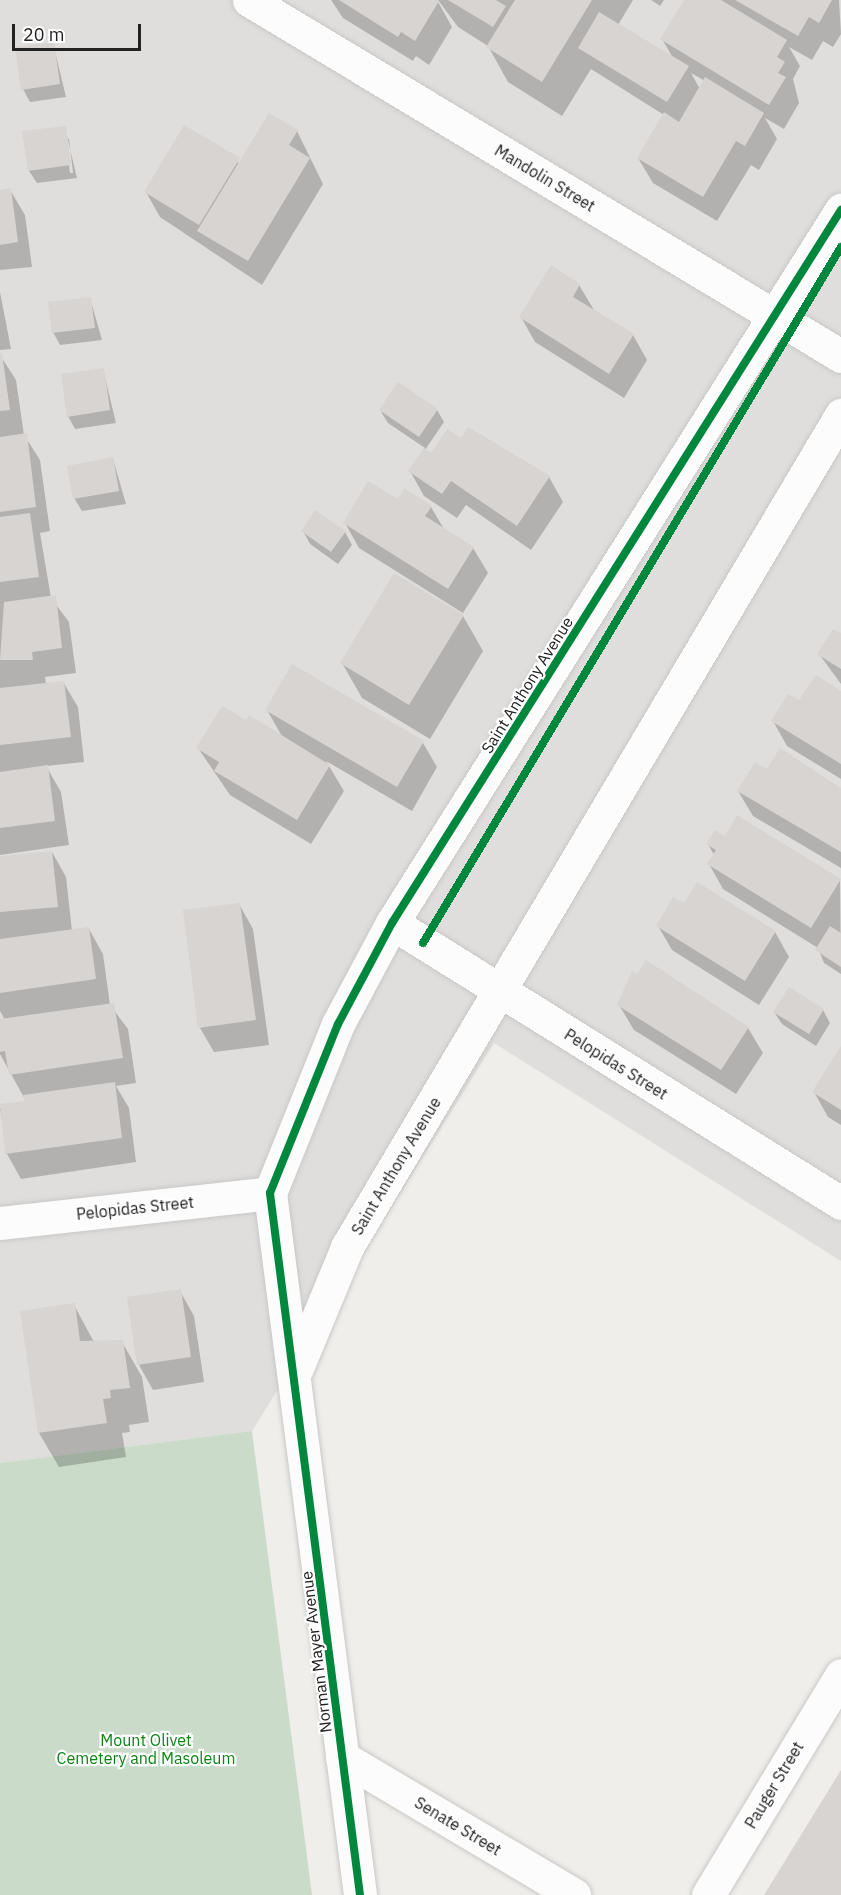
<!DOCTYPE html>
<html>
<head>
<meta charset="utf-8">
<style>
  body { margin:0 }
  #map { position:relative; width:841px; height:1895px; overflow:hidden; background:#f0eeeb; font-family:"IBM Plex Sans",sans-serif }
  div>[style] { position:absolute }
  .residential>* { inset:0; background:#dfdedc }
  .cemetery>* { inset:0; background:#cadbca }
  .shadow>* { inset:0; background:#0003 }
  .building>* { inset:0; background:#d7d4d2 }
  .roads { filter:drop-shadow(0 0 2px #c9c8c7) drop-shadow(0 0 2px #c9c8c7) }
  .minor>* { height:33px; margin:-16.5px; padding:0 16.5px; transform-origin:16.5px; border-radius:16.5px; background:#fdfcfc }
  .cycleway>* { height:8px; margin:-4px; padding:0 4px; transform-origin:4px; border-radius:4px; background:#00873e }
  span { translate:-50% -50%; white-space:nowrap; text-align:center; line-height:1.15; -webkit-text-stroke:4.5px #fff; paint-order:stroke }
  .street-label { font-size:16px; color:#222 }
  .park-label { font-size:16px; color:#0c8416 }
  .scale { position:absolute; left:12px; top:24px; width:129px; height:27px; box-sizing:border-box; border:3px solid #222; border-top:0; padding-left:8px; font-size:18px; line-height:21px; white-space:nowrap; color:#222; -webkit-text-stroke:4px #fff; paint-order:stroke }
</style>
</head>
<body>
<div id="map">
  <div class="residential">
    <div style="clip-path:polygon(0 0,841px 0,841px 1261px,494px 1043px,252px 1431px,0 1463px)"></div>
  </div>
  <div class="cemetery">
    <div style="clip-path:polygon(252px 1431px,312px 1895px,0 1895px,0 1463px)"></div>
  </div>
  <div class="shadow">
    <div style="clip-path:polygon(331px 0,437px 0,452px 27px,429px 65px,416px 56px,413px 61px,343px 18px)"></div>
    <div style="clip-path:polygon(evenodd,438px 0,633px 0,618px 25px,673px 58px,662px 39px,686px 0,839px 0,841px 34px,833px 47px,823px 41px,812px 60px,789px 47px,800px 66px,793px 79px,799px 103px,784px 129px,765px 118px,777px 139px,759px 170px,751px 165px,717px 221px,653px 183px,638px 158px,664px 115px,591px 69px,562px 116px,508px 82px,488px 46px,458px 27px,438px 0,691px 73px,705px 81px,700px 89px,691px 73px)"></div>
    <div style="clip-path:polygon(651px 0,664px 0,660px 6px)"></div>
    <div style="clip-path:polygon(53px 43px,66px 97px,30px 102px,23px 89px)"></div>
    <div style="clip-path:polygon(evenodd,65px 128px,77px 178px,37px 183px,29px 171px,65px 128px,66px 139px,69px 139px,73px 173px,70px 173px,66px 139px)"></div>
    <div style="clip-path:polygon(297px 131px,323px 184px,262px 285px,160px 217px,146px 192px,240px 162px)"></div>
    <div style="clip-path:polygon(10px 190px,25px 215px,32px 267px,0 270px,0 191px)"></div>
    <div style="clip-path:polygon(579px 285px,594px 310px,633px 335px,647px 360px,624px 398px,535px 342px,521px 317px)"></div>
    <div style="clip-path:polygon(0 292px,11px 349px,0 350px)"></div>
    <div style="clip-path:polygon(90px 298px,102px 340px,60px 345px,53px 332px)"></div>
    <div style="clip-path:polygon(0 355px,16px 380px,24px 435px,40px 460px,50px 531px,40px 533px,51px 598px,69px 622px,76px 673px,45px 677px,46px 684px,63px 682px,78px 707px,84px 762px,46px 766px,61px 792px,69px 845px,0 855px)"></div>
    <div style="clip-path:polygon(103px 369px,116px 423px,75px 429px,68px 416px)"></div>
    <div style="clip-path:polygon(380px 410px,437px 410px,444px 422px,425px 450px,431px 455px,461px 441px,549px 477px,563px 502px,531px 550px,466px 505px,457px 518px,424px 496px,410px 471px,425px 448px,388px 423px)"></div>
    <div style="clip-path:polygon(113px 459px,126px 504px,82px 511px,74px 498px)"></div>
    <div style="clip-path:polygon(398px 501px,431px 507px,444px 529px,473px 548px,488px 573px,463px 613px,359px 548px,345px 523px)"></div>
    <div style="clip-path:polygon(303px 531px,345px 532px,352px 545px,338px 564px,310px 544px)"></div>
    <div style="clip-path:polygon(463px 616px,483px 651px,430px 739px,362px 698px,342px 663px)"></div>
    <div style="clip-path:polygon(841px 635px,841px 684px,819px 654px)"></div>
    <div style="clip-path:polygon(841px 693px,841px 779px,787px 746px,773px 721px,800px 702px)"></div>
    <div style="clip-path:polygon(267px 710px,423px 743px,437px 767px,412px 811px,326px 761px,344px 791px,311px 844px,230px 795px,198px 748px,246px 722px,283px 738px)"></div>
    <div style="clip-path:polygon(767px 771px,841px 789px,841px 868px,753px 816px,738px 791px)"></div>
    <div style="clip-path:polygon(725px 838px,840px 881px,841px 974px,824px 963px,818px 948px,723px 889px,709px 864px,714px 855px,708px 844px)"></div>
    <div style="clip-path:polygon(52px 852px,66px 877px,72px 931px,89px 929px,103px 954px,110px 1005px,128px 1029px,136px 1083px,116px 1086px,129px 1108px,136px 1162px,21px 1179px,7px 1154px,0 1108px,27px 1103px,0 1054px,0 1021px,5px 1020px,0 1011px,0 858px)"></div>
    <div style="clip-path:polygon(239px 904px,253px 929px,269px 1045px,214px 1052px,200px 1028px)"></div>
    <div style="clip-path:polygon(684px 905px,775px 932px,789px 957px,759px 1005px,672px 950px,658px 926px)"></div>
    <div style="clip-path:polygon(632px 973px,748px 1028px,763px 1053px,736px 1094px,634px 1030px,619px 1005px)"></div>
    <div style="clip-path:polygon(823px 1010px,830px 1023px,816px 1046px,782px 1024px,774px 1012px)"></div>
    <div style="clip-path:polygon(841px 1049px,841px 1125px,828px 1117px,814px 1092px)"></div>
    <div style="clip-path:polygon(180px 1291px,194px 1316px,204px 1382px,153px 1390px,139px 1365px,129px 1298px)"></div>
    <div style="clip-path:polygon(74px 1305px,94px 1342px,122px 1342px,142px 1377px,149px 1422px,129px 1425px,130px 1432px,122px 1433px,126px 1457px,59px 1467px,39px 1433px)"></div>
  </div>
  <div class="building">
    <div style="clip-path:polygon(339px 0,437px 0,439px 1px,415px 41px,401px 32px,398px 37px)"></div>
    <div style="clip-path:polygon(448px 0,496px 0,506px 6px,493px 27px)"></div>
    <div style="clip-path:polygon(515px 0,592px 0,542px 82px,486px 47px)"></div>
    <div style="clip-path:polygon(684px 0,721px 0,787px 40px,777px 57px,785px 62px,778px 73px,786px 77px,769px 105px,660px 39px)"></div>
    <div style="clip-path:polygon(735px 0,832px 0,819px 23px,809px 17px,798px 36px)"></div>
    <div style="clip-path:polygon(599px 12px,689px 66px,667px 102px,578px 48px)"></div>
    <div style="clip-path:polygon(54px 42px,60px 84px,21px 90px,15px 47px)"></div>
    <div style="clip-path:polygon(705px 77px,764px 113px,745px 146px,736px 141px,703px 197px,637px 158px,664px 112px,679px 122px)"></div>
    <div style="clip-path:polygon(269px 113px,298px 130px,289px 145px,310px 158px,248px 261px,197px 231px)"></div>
    <div style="clip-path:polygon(184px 125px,240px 158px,199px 225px,144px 192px)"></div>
    <div style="clip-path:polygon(66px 126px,71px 165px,28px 171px,22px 131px)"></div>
    <div style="clip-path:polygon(11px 188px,18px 242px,0 245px,0 190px)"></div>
    <div style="clip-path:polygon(551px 265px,580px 284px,573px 297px,634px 334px,609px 374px,519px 317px)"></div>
    <div style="clip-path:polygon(91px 297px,95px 328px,52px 333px,48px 302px)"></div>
    <div style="clip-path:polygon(2px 353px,10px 410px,0 411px,0 354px)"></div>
    <div style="clip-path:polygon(104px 368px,110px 410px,67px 417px,61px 374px)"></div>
    <div style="clip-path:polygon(398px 382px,438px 409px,419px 437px,379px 410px)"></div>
    <div style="clip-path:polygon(468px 427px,550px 476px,517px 526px,451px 481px,442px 494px,408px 471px,424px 448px,431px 453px,447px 429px,461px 438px)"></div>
    <div style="clip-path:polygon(27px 433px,36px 507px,0 512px,0 437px)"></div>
    <div style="clip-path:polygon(113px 457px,119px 491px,73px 499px,67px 466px)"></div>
    <div style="clip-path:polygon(368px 481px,398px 499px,404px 488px,432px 506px,425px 516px,474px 547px,448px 589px,343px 523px)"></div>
    <div style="clip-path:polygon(315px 510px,346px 531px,331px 552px,301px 531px)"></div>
    <div style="clip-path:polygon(30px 513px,39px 577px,0 582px,0 517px)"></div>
    <div style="clip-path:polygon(394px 573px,464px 615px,409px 705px,340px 663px)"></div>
    <div style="clip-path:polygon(56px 595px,62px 648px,32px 652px,33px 660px,0 660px,4px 602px)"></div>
    <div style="clip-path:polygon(833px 629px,841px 633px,841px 669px,817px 654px)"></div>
    <div style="clip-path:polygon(292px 664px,424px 741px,397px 787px,265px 710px)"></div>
    <div style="clip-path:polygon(816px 675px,841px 691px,841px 764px,771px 721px,788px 694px,799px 700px)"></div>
    <div style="clip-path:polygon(64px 681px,71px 737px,0 745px,0 688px)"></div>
    <div style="clip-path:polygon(222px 706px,246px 720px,249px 715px,330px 765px,297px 820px,214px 771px,219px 762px,196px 748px)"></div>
    <div style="clip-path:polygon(780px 748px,841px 788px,841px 852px,737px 791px,755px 762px,767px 769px)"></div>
    <div style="clip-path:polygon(48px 765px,55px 821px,0 828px,0 772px)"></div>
    <div style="clip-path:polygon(737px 815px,841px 879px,811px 928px,707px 864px,716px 850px,706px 844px,715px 830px,725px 836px)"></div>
    <div style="clip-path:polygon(52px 851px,58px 907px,0 912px,0 856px)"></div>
    <div style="clip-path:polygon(697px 882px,776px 931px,745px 981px,656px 926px,673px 897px,684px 903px)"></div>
    <div style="clip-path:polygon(240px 903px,256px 1020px,198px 1028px,183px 910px)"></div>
    <div style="clip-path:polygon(830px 926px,841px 933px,841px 967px,815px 950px)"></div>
    <div style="clip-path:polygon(89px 927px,96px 979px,0 993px,0 939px)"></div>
    <div style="clip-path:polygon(646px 960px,749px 1027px,721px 1070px,617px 1005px,632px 971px,637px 974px)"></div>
    <div style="clip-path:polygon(789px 987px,824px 1009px,809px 1034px,773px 1012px)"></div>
    <div style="clip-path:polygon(114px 1003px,123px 1058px,9px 1075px,5px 1051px,0 1052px,0 1019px)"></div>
    <div style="clip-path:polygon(841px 1046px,841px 1110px,812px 1092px)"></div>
    <div style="clip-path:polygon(115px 1082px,122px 1138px,5px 1154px,0 1104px,25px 1101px,23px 1095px)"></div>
    <div style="clip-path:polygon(181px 1289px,191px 1357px,137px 1365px,127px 1297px)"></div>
    <div style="clip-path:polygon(75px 1303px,80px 1341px,123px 1340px,130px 1388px,110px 1390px,111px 1398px,103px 1399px,107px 1423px,38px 1433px,20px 1311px)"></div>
    <div style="clip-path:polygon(841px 1770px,841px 1895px,764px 1895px)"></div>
  </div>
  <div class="roads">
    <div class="minor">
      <div style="left:249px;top:0;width:691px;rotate:31.02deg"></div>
      <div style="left:392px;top:923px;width:529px;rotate:31.95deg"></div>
      <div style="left:270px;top:1193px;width:182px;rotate:-68.1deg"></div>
      <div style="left:338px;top:1024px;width:115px;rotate:-61.9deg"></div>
      <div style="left:392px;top:923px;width:843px;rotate:-57.8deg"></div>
      <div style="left:270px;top:1193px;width:708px;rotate:82.69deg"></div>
      <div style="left:0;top:1223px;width:272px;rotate:-6.3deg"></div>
      <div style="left:297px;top:1368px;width:131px;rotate:-67.5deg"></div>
      <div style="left:347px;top:1247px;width:968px;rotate:-59.3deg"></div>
      <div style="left:342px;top:1757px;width:270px;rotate:30.7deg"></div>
      <div style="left:708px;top:1895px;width:257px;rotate:-58.8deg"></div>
    </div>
  </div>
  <div class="cycleway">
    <div style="left:423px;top:943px;width:812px;rotate:-59.01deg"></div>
    <div style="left:360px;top:1895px;width:708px;rotate:-97.31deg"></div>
    <div style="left:270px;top:1193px;width:182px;rotate:-68.1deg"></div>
    <div style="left:338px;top:1024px;width:115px;rotate:-61.9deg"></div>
    <div style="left:392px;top:923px;width:843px;rotate:-57.8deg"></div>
  </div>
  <div class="street-label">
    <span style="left:545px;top:178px;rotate:31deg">Mandolin Street</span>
    <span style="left:527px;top:685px;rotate:-58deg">Saint Anthony Avenue</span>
    <span style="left:616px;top:1064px;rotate:32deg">Pelopidas Street</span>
    <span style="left:396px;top:1166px;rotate:-59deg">Saint Anthony Avenue</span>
    <span style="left:135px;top:1208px;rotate:-6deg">Pelopidas Street</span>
    <span style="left:316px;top:1652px;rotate:-97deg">Norman Mayer Avenue</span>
    <span style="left:774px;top:1785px;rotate:-59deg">Pauger Street</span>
    <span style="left:458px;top:1826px;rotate:31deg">Senate Street</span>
  </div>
  <div class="park-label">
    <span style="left:146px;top:1749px">Mount Olivet<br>Cemetery and Masoleum</span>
  </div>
  <div class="scale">20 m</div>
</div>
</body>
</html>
